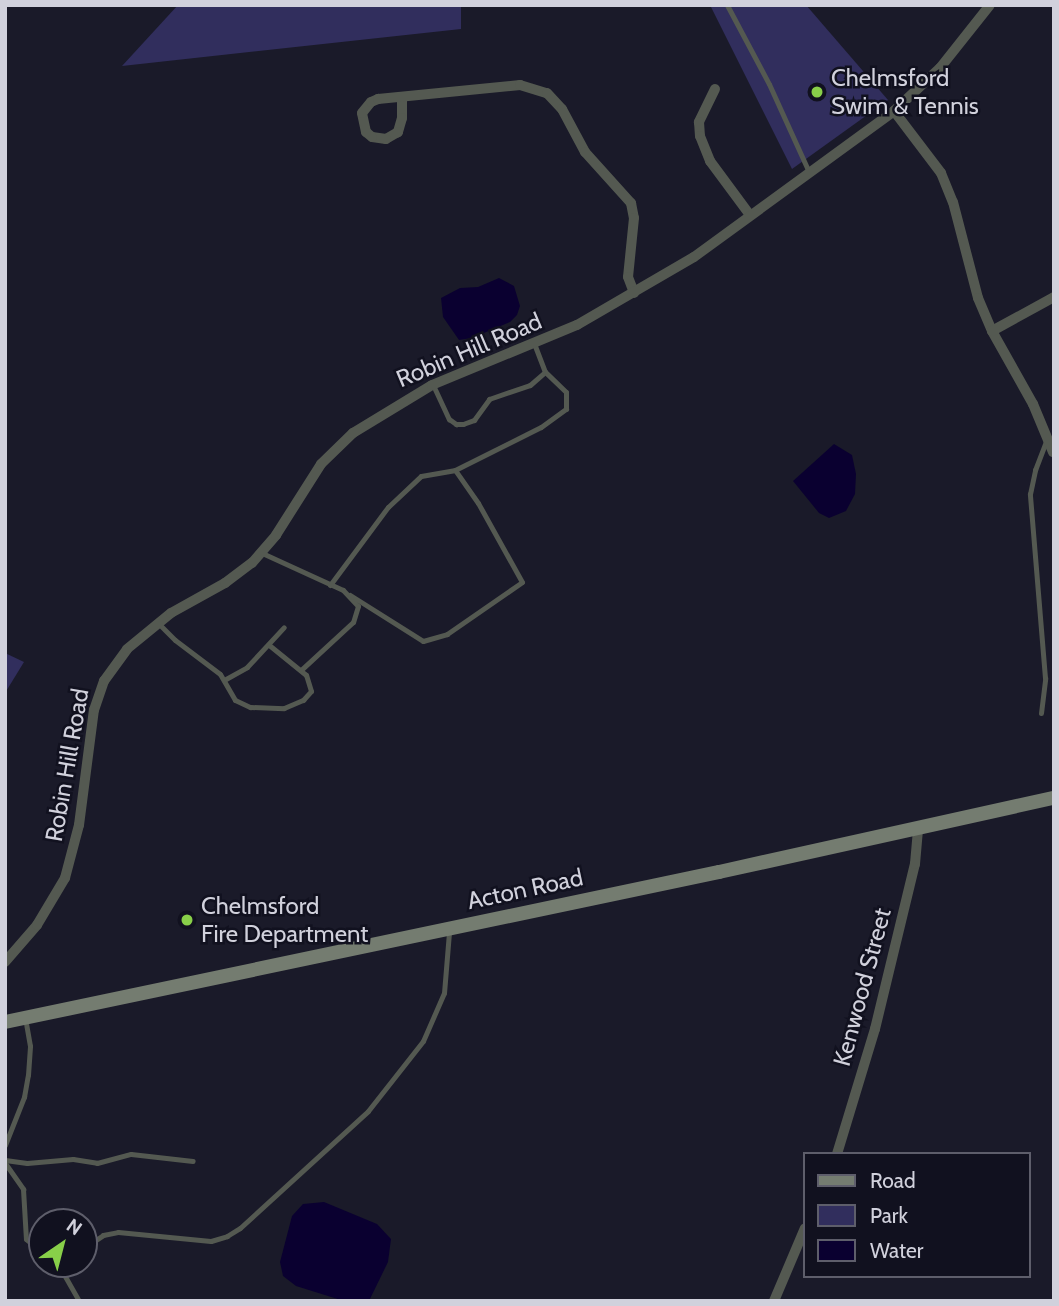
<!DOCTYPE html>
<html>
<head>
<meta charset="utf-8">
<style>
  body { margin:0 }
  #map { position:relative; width:1059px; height:1306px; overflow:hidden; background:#1a1a29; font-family:Cabin,sans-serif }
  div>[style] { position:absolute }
  .green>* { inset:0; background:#312e5d }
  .water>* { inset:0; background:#0a0030 }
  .lane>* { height:5px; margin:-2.5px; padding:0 2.5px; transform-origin:2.5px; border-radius:2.5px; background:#545951 }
  .street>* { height:10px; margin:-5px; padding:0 5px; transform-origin:5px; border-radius:5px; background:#545951 }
  .secondary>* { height:14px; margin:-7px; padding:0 7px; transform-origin:7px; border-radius:7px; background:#747c70 }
  .dots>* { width:19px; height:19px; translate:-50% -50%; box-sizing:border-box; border:4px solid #11111f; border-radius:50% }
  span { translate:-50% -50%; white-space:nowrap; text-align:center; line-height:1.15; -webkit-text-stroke:5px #11111f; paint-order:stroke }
  .poi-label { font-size:24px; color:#d1d1dc }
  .left { translate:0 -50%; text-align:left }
  .street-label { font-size:24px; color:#d1d1dc }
  .frame { position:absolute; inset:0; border:7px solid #d1d1dc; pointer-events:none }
  .legend { position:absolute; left:803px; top:1152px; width:228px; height:126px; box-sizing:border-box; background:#11111f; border:2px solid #5e5e6b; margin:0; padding:9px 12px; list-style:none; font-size:21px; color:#d1d1dc }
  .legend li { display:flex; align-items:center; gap:14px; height:35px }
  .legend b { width:35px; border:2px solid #5e5e6b }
  .north { position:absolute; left:28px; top:1208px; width:70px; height:70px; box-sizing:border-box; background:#11111f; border:2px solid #5e5e6b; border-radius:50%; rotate:35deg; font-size:19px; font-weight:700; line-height:28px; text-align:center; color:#d1d1dc }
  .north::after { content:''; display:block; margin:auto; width:24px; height:32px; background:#88cf49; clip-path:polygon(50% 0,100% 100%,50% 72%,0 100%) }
</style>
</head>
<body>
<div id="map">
  <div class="green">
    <div style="clip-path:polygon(178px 5px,461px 5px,461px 29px,122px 66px)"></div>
    <div style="clip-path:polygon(710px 5px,806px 5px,888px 100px,792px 169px)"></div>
    <div style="clip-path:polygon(5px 653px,24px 662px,5px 693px)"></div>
  </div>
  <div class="water">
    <div style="clip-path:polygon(499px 278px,514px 286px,520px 306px,517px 315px,510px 322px,472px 338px,459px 340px,443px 317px,441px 298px,460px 288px,478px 287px)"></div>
    <div style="clip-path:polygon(834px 444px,852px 455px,856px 474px,855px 494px,846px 511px,829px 518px,819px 513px,793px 481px)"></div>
    <div style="clip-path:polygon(324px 1202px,377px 1224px,391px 1239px,388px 1262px,369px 1301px,344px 1301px,296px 1286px,283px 1276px,280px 1262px,292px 1216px,303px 1204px)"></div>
  </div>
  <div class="lane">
    <div style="left:727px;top:5px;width:89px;rotate:62deg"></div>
    <div style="left:769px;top:84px;width:97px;rotate:65.6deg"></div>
    <div style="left:433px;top:385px;width:38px;rotate:65deg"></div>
    <div style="left:449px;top:419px;width:9px;rotate:36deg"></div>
    <div style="left:456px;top:424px;width:7px"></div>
    <div style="left:463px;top:424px;width:12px;rotate:-20deg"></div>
    <div style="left:474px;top:420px;width:26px;rotate:-54deg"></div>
    <div style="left:489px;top:399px;width:43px;rotate:-18.9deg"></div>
    <div style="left:530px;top:385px;width:20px;rotate:-41deg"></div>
    <div style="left:262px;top:553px;width:89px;rotate:24.6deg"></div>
    <div style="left:343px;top:590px;width:22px;rotate:47deg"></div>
    <div style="left:358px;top:606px;width:17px;rotate:107deg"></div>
    <div style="left:353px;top:622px;width:71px;rotate:137.3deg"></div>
    <div style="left:330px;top:585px;width:97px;rotate:-53.4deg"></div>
    <div style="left:388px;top:507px;width:45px;rotate:-43.2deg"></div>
    <div style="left:421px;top:476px;width:35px;rotate:-10deg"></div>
    <div style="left:455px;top:470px;width:96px;rotate:-26.6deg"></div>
    <div style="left:541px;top:427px;width:31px;rotate:-36deg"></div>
    <div style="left:566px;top:409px;width:17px;rotate:-90deg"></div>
    <div style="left:566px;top:392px;width:29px;rotate:-136deg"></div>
    <div style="left:545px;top:372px;width:30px;rotate:-111deg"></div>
    <div style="left:350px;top:595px;width:86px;rotate:32.2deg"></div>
    <div style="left:423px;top:641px;width:25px;rotate:-16deg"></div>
    <div style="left:447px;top:634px;width:91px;rotate:-34.7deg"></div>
    <div style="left:522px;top:582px;width:90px;rotate:-119.1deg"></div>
    <div style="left:478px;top:503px;width:40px;rotate:-124.9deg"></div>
    <div style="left:158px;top:623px;width:24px;rotate:45deg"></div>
    <div style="left:175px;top:640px;width:56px;rotate:37.1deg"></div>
    <div style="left:220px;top:674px;width:30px;rotate:60deg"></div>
    <div style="left:235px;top:700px;width:17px;rotate:25deg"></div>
    <div style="left:250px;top:707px;width:34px;rotate:2deg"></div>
    <div style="left:284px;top:708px;width:21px;rotate:-23deg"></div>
    <div style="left:303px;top:700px;width:12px;rotate:-48deg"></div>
    <div style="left:311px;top:691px;width:17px;rotate:-107deg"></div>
    <div style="left:306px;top:675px;width:48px;rotate:-141deg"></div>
    <div style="left:224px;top:680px;width:26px;rotate:-29deg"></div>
    <div style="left:247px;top:667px;width:54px;rotate:-47.2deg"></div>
    <div style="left:1041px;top:713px;width:35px;rotate:-83deg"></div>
    <div style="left:1045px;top:678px;width:185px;rotate:-94.7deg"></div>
    <div style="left:1030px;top:494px;width:25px;rotate:-78deg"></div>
    <div style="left:1035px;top:470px;width:33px;rotate:-69deg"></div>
    <div style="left:5px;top:1145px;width:52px;rotate:-68.4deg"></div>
    <div style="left:24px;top:1097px;width:22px;rotate:-80deg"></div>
    <div style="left:28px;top:1075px;width:29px;rotate:-86deg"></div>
    <div style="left:30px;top:1046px;width:27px;rotate:-100deg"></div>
    <div style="left:5px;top:1160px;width:22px;rotate:8deg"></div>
    <div style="left:27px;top:1163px;width:46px;rotate:-5deg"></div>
    <div style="left:73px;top:1159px;width:24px;rotate:9deg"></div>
    <div style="left:97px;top:1163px;width:35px;rotate:-15deg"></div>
    <div style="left:131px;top:1154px;width:62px;rotate:6.4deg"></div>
    <div style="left:5px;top:1163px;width:32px;rotate:55deg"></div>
    <div style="left:23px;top:1189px;width:50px;rotate:86.6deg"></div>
    <div style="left:26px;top:1239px;width:21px;rotate:39deg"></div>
    <div style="left:84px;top:1248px;width:23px;rotate:-34deg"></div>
    <div style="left:103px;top:1235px;width:15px;rotate:-11deg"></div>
    <div style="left:118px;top:1232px;width:93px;rotate:5.5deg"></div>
    <div style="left:211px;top:1241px;width:17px;rotate:-17deg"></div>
    <div style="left:227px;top:1236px;width:15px;rotate:-32deg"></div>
    <div style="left:240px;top:1228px;width:173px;rotate:-42.4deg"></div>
    <div style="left:368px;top:1111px;width:89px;rotate:-51.8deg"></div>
    <div style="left:423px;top:1041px;width:52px;rotate:-66.4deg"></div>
    <div style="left:444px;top:993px;width:61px;rotate:-85.3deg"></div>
    <div style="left:58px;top:1264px;width:43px;rotate:60.4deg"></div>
  </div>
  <div class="street">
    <div style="left:715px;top:89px;width:37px;rotate:116deg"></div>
    <div style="left:699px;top:122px;width:14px;rotate:86deg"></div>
    <div style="left:700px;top:136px;width:27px;rotate:68deg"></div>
    <div style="left:710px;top:161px;width:67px;rotate:53.5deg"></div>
    <div style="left:402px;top:97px;width:21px;rotate:90deg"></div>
    <div style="left:402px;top:118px;width:15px;rotate:106deg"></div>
    <div style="left:398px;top:132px;width:14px;rotate:150deg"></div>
    <div style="left:386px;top:139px;width:14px;rotate:-172deg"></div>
    <div style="left:372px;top:137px;width:8px;rotate:-140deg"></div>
    <div style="left:366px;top:132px;width:19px;rotate:-102deg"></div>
    <div style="left:362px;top:113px;width:14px;rotate:-51deg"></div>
    <div style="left:371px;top:102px;width:8px;rotate:-23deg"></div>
    <div style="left:378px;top:99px;width:143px;rotate:-5.6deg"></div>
    <div style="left:520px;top:85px;width:28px;rotate:17deg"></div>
    <div style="left:547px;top:93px;width:22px;rotate:47deg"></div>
    <div style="left:562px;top:109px;width:49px;rotate:61.9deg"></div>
    <div style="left:585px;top:152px;width:69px;rotate:48deg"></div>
    <div style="left:631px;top:203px;width:15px;rotate:79deg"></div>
    <div style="left:634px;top:218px;width:59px;rotate:95.8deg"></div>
    <div style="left:628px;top:277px;width:17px;rotate:69deg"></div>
    <div style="left:894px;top:111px;width:78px;rotate:52.8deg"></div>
    <div style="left:941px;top:173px;width:31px;rotate:68deg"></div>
    <div style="left:953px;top:202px;width:99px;rotate:75.4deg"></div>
    <div style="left:978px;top:298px;width:36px;rotate:67deg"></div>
    <div style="left:992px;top:331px;width:84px;rotate:60.7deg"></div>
    <div style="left:1033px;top:404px;width:52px;rotate:67.4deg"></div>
    <div style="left:992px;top:331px;width:71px;rotate:-28.7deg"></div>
    <div style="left:5px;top:962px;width:49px;rotate:-49.1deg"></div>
    <div style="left:37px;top:925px;width:55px;rotate:-59.2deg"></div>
    <div style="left:65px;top:878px;width:55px;rotate:-75.2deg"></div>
    <div style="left:79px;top:825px;width:116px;rotate:-82.6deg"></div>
    <div style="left:94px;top:710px;width:31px;rotate:-71deg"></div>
    <div style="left:104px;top:681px;width:39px;rotate:-54deg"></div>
    <div style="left:127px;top:649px;width:57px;rotate:-39.3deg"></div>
    <div style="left:171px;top:613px;width:62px;rotate:-29.1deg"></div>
    <div style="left:225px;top:583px;width:34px;rotate:-37deg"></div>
    <div style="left:252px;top:563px;width:37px;rotate:-49deg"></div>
    <div style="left:276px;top:535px;width:84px;rotate:-57.6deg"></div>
    <div style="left:321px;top:464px;width:45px;rotate:-44.1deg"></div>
    <div style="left:353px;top:433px;width:92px;rotate:-31.3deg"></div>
    <div style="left:432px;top:385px;width:157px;rotate:-22.5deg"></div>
    <div style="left:577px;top:325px;width:135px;rotate:-30.2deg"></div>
    <div style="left:694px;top:257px;width:248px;rotate:-36.1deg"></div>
    <div style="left:894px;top:111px;width:63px;rotate:-43.1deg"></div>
    <div style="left:940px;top:68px;width:80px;rotate:-51.6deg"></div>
    <div style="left:837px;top:1154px;width:131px;rotate:-73.1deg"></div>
    <div style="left:875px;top:1029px;width:170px;rotate:-76.4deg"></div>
    <div style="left:915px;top:864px;width:35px;rotate:-85deg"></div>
    <div style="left:774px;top:1301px;width:79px;rotate:-67deg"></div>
  </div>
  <div class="secondary">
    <div style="left:5px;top:1022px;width:730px;rotate:-11.86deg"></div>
    <div style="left:719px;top:872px;width:343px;rotate:-12.5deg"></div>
  </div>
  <div class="dots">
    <div style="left:817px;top:92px;background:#88cf49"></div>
    <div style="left:187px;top:920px;background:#88cf49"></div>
  </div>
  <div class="poi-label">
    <span class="left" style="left:831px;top:92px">Chelmsford<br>Swim &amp; Tennis</span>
    <span class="left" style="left:201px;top:920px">Chelmsford<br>Fire Department</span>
  </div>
  <div class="street-label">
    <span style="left:469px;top:350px;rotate:-23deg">Robin Hill Road</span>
    <span style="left:67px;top:765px;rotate:-80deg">Robin Hill Road</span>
    <span style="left:525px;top:889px;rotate:-12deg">Acton Road</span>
    <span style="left:862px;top:987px;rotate:-75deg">Kenwood Street</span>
  </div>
  <div class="frame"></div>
  <ul class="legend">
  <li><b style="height:9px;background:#747c70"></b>Road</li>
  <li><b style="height:19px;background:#312e5d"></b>Park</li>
  <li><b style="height:19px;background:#0a0030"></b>Water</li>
  </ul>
  <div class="north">N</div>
</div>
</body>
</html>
